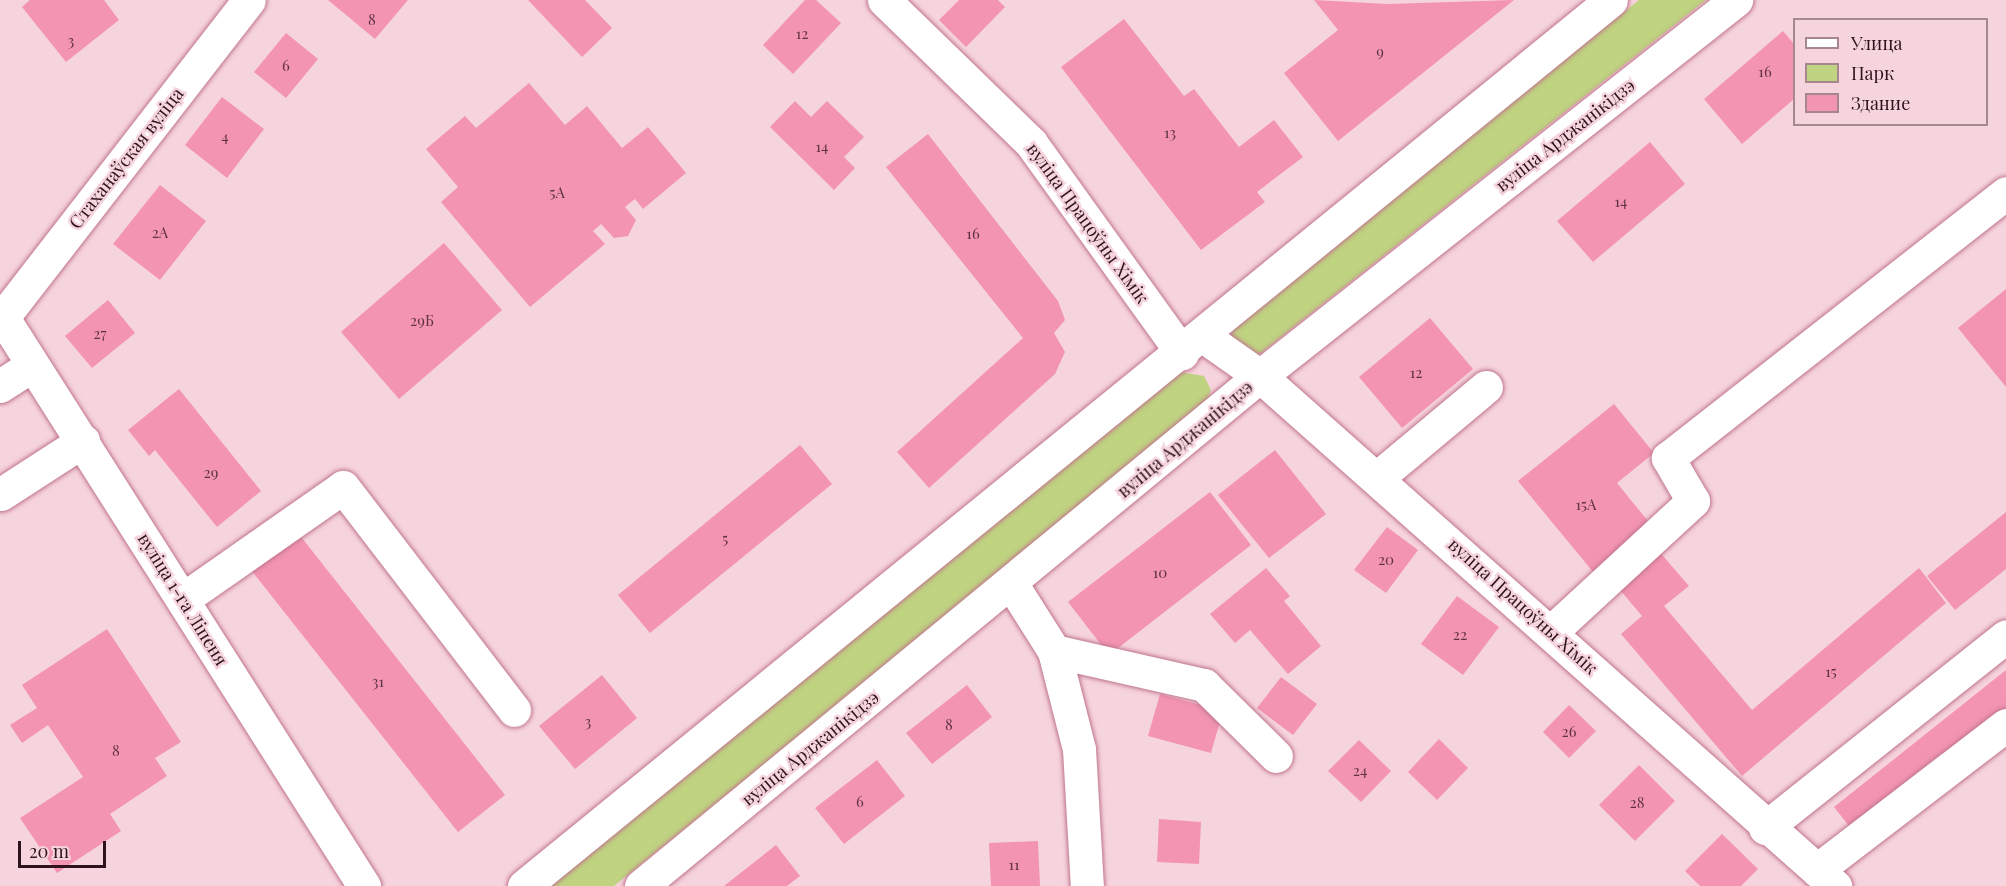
<!DOCTYPE html>
<html>
<head>
<meta charset="utf-8">
<style>
  body { margin:0 }
  #map { position:relative; width:2006px; height:886px; overflow:hidden; background:#f6d4dd; font-family:"Playfair Display",serif }
  div>[style] { position:absolute }
  .green>* { inset:0; background:#bfd381 }
  .building>* { inset:0; background:#f394b2 }
  .roads { filter:drop-shadow(0 0 2px #c0758c) drop-shadow(0 0 2px #c0758c) }
  .minor>* { height:33px; margin:-16.5px; padding:0 16.5px; transform-origin:16.5px; border-radius:16.5px; background:#fff }
  .major>* { height:33px; margin:-16.5px; padding:0 16.5px; transform-origin:16.5px; border-radius:16.5px; background:#fff }
  span { translate:-50% -50%; white-space:nowrap; text-align:center; line-height:1.15; -webkit-text-stroke:5px #f6d4dd; paint-order:stroke }
  .number-label { font-size:15px; color:#603342 }
  .number-label span { -webkit-text-stroke-width:0 }
  .street-label { font-size:18px; color:#2f131c }
  .legend { position:absolute; left:1793px; top:18px; width:195px; height:108px; box-sizing:border-box; background:#f6d4dd; border:2px solid #a68790; margin:0; padding:8px 10px; list-style:none; font-size:18px; color:#2f131c }
  .legend li { display:flex; align-items:center; gap:12px; height:30px }
  .legend b { width:30px; border:2px solid #a68790 }
  .scale { position:absolute; left:18px; top:841px; width:88px; height:27px; box-sizing:border-box; border:3px solid #2f131c; border-top:0; padding-left:8px; font-size:18px; line-height:21px; white-space:nowrap; color:#2f131c; -webkit-text-stroke:4px #f6d4dd; paint-order:stroke }
</style>
</head>
<body>
<div id="map">
  <div class="green">
    <div style="clip-path:polygon(1639px 0,1706px 0,1261px 353px,1248px 356px,1230px 339px,1233px 326px)"></div>
    <div style="clip-path:polygon(1180px 372px,1204px 376px,1211px 390px,1206px 405px,614px 886px,550px 886px)"></div>
  </div>
  <div class="building">
    <div style="clip-path:polygon(30px 0,104px 0,119px 20px,66px 62px,22px 7px)"></div>
    <div style="clip-path:polygon(328px 0,408px 0,375px 39px)"></div>
    <div style="clip-path:polygon(528px 0,585px 0,612px 28px,582px 57px)"></div>
    <div style="clip-path:polygon(805px 0,816px 0,841px 23px,793px 74px,763px 45px)"></div>
    <div style="clip-path:polygon(959px 0,998px 0,1005px 7px,966px 47px,939px 20px)"></div>
    <div style="clip-path:polygon(1314px 0,1388px 4px,1514px 0,1338px 141px,1284px 73px,1338px 30px)"></div>
    <div style="clip-path:polygon(1124px 19px,1184px 96px,1194px 89px,1239px 147px,1274px 120px,1303px 157px,1257px 192px,1265px 202px,1201px 250px,1061px 67px)"></div>
    <div style="clip-path:polygon(1783px 31px,1794px 44px,1794px 99px,1742px 144px,1704px 99px)"></div>
    <div style="clip-path:polygon(286px 33px,318px 59px,286px 98px,254px 72px)"></div>
    <div style="clip-path:polygon(529px 83px,565px 125px,587px 106px,622px 148px,648px 127px,686px 173px,643px 209px,635px 199px,625px 207px,636px 220px,628px 236px,614px 238px,601px 224px,593px 231px,605px 244px,530px 307px,441px 202px,458px 187px,426px 149px,465px 116px,476px 128px)"></div>
    <div style="clip-path:polygon(222px 97px,264px 129px,227px 178px,185px 145px)"></div>
    <div style="clip-path:polygon(795px 101px,811px 117px,827px 101px,864px 137px,844px 157px,855px 168px,834px 190px,770px 127px)"></div>
    <div style="clip-path:polygon(928px 134px,1058px 301px,1065px 320px,1054px 333px,1065px 352px,1055px 374px,929px 488px,897px 452px,1023px 338px,886px 167px)"></div>
    <div style="clip-path:polygon(1650px 142px,1685px 184px,1593px 262px,1557px 221px)"></div>
    <div style="clip-path:polygon(160px 185px,206px 221px,160px 280px,113px 244px)"></div>
    <div style="clip-path:polygon(444px 243px,502px 310px,399px 399px,341px 332px)"></div>
    <div style="clip-path:polygon(2006px 289px,2006px 387px,1958px 328px)"></div>
    <div style="clip-path:polygon(108px 300px,135px 333px,92px 368px,65px 336px)"></div>
    <div style="clip-path:polygon(1430px 318px,1473px 369px,1402px 428px,1359px 377px)"></div>
    <div style="clip-path:polygon(179px 389px,261px 491px,217px 527px,155px 450px,149px 456px,128px 430px)"></div>
    <div style="clip-path:polygon(1614px 404px,1654px 453px,1617px 483px,1652px 526px,1594px 573px,1518px 481px)"></div>
    <div style="clip-path:polygon(800px 445px,832px 484px,650px 633px,618px 595px)"></div>
    <div style="clip-path:polygon(1275px 450px,1326px 514px,1269px 558px,1218px 495px)"></div>
    <div style="clip-path:polygon(1210px 492px,1251px 545px,1109px 655px,1068px 602px)"></div>
    <div style="clip-path:polygon(2006px 512px,2006px 569px,1955px 610px,1927px 576px)"></div>
    <div style="clip-path:polygon(1387px 527px,1418px 550px,1386px 593px,1354px 570px)"></div>
    <div style="clip-path:polygon(298px 533px,505px 795px,458px 832px,251px 570px)"></div>
    <div style="clip-path:polygon(1657px 549px,1689px 586px,1664px 606px,1752px 710px,1919px 568px,1946px 603px,1742px 776px,1621px 634px,1642px 616px,1615px 584px)"></div>
    <div style="clip-path:polygon(1266px 568px,1290px 596px,1284px 601px,1321px 646px,1288px 674px,1250px 630px,1235px 643px,1210px 614px)"></div>
    <div style="clip-path:polygon(1457px 596px,1499px 627px,1463px 675px,1421px 644px)"></div>
    <div style="clip-path:polygon(107px 629px,181px 742px,155px 758px,167px 776px,110px 814px,121px 831px,57px 873px,20px 818px,83px 777px,48px 725px,22px 743px,10px 725px,37px 708px,22px 685px)"></div>
    <div style="clip-path:polygon(2006px 670px,2006px 713px,1948px 759px,1942px 753px,1849px 826px,1834px 807px)"></div>
    <div style="clip-path:polygon(602px 675px,637px 718px,575px 769px,539px 726px)"></div>
    <div style="clip-path:polygon(1281px 677px,1317px 704px,1293px 735px,1257px 708px)"></div>
    <div style="clip-path:polygon(967px 685px,992px 717px,932px 764px,906px 733px)"></div>
    <div style="clip-path:polygon(1160px 694px,1223px 711px,1211px 753px,1148px 736px)"></div>
    <div style="clip-path:polygon(1569px 705px,1596px 731px,1569px 758px,1543px 732px)"></div>
    <div style="clip-path:polygon(1439px 739px,1468px 768px,1437px 800px,1408px 772px)"></div>
    <div style="clip-path:polygon(1359px 740px,1391px 771px,1361px 802px,1328px 771px)"></div>
    <div style="clip-path:polygon(877px 760px,905px 796px,844px 844px,815px 808px)"></div>
    <div style="clip-path:polygon(1639px 765px,1675px 801px,1635px 841px,1599px 805px)"></div>
    <div style="clip-path:polygon(1159px 819px,1201px 822px,1199px 864px,1157px 862px)"></div>
    <div style="clip-path:polygon(1722px 834px,1758px 869px,1741px 886px,1700px 886px,1685px 871px)"></div>
    <div style="clip-path:polygon(1038px 841px,1040px 886px,991px 886px,989px 843px)"></div>
    <div style="clip-path:polygon(776px 845px,800px 876px,787px 886px,724px 886px)"></div>
  </div>
  <div class="roads">
    <div class="minor">
      <div style="left:884px;top:0;width:205px;rotate:44.2deg"></div>
      <div style="left:1031px;top:143px;width:259px;rotate:54.3deg"></div>
      <div style="left:0;top:313px;width:679px;rotate:57.57deg"></div>
      <div style="left:3px;top:317px;width:401px;rotate:-52.2deg"></div>
      <div style="left:1203px;top:336px;width:70px;rotate:35.1deg"></div>
      <div style="left:1260px;top:376px;width:769px;rotate:41.57deg"></div>
      <div style="left:0;top:386px;width:38px;rotate:-33deg"></div>
      <div style="left:1377px;top:478px;width:142px;rotate:-39.9deg"></div>
      <div style="left:1px;top:494px;width:98px;rotate:-32.9deg"></div>
      <div style="left:1011px;top:583px;width:80px;rotate:57.7deg"></div>
      <div style="left:1054px;top:651px;width:101px;rotate:75.7deg"></div>
      <div style="left:1079px;top:749px;width:137px;rotate:86.7deg"></div>
      <div style="left:183px;top:599px;width:195px;rotate:-35deg"></div>
      <div style="left:343px;top:487px;width:281px;rotate:52.5deg"></div>
      <div style="left:1552px;top:631px;width:192px;rotate:-42.7deg"></div>
      <div style="left:1693px;top:501px;width:50px;rotate:-120.2deg"></div>
      <div style="left:1668px;top:458px;width:429px;rotate:-38.1deg"></div>
      <div style="left:1054px;top:651px;width:154px;rotate:12.8deg"></div>
      <div style="left:1204px;top:685px;width:101px;rotate:44.6deg"></div>
      <div style="left:1765px;top:828px;width:308px;rotate:-38.5deg"></div>
      <div style="left:1817px;top:870px;width:238px;rotate:-37.5deg"></div>
    </div>
    <div class="major">
      <div style="left:524px;top:886px;width:1402px;rotate:-39.18deg"></div>
      <div style="left:641px;top:886px;width:802px;rotate:-39.49deg"></div>
      <div style="left:1260px;top:376px;width:607px;rotate:-38.31deg"></div>
    </div>
  </div>
  <div class="number-label">
    <span style="left:372px;top:20px">8</span>
    <span style="left:802px;top:34px">12</span>
    <span style="left:71px;top:41px">3</span>
    <span style="left:1380px;top:52px">9</span>
    <span style="left:286px;top:66px">6</span>
    <span style="left:1765px;top:72px">16</span>
    <span style="left:1170px;top:133px">13</span>
    <span style="left:225px;top:137px">4</span>
    <span style="left:822px;top:147px">14</span>
    <span style="left:557px;top:193px">5А</span>
    <span style="left:1621px;top:202px">14</span>
    <span style="left:160px;top:233px">2А</span>
    <span style="left:973px;top:234px">16</span>
    <span style="left:422px;top:321px">29Б</span>
    <span style="left:100px;top:334px">27</span>
    <span style="left:1416px;top:373px">12</span>
    <span style="left:211px;top:473px">29</span>
    <span style="left:1586px;top:505px">15А</span>
    <span style="left:725px;top:539px">5</span>
    <span style="left:1386px;top:560px">20</span>
    <span style="left:1160px;top:573px">10</span>
    <span style="left:1460px;top:635px">22</span>
    <span style="left:1831px;top:672px">15</span>
    <span style="left:378px;top:682px">31</span>
    <span style="left:588px;top:722px">3</span>
    <span style="left:949px;top:725px">8</span>
    <span style="left:1569px;top:732px">26</span>
    <span style="left:116px;top:751px">8</span>
    <span style="left:1360px;top:771px">24</span>
    <span style="left:860px;top:802px">6</span>
    <span style="left:1637px;top:803px">28</span>
    <span style="left:1014px;top:865px">11</span>
  </div>
  <div class="street-label">
    <span style="left:1565px;top:135px;rotate:-38deg">вуліца Арджанікідзэ</span>
    <span style="left:126px;top:158px;rotate:-52deg">Стаханаўская вуліца</span>
    <span style="left:1088px;top:223px;rotate:54deg">вуліца Працоўны Хімік</span>
    <span style="left:1185px;top:439px;rotate:-40deg">вуліца Арджанікідзэ</span>
    <span style="left:183px;top:599px;rotate:58deg">вуліца 1-га Ліпеня</span>
    <span style="left:1523px;top:606px;rotate:42deg">вуліца Працоўны Хімік</span>
    <span style="left:810px;top:748px;rotate:-39deg">вуліца Арджанікідзэ</span>
  </div>
  <ul class="legend">
  <li><b style="height:8px;background:#fff"></b>Улица</li>
  <li><b style="height:16px;background:#bfd381"></b>Парк</li>
  <li><b style="height:16px;background:#f394b2"></b>Здание</li>
  </ul>
  <div class="scale">20 m</div>
</div>
</body>
</html>
